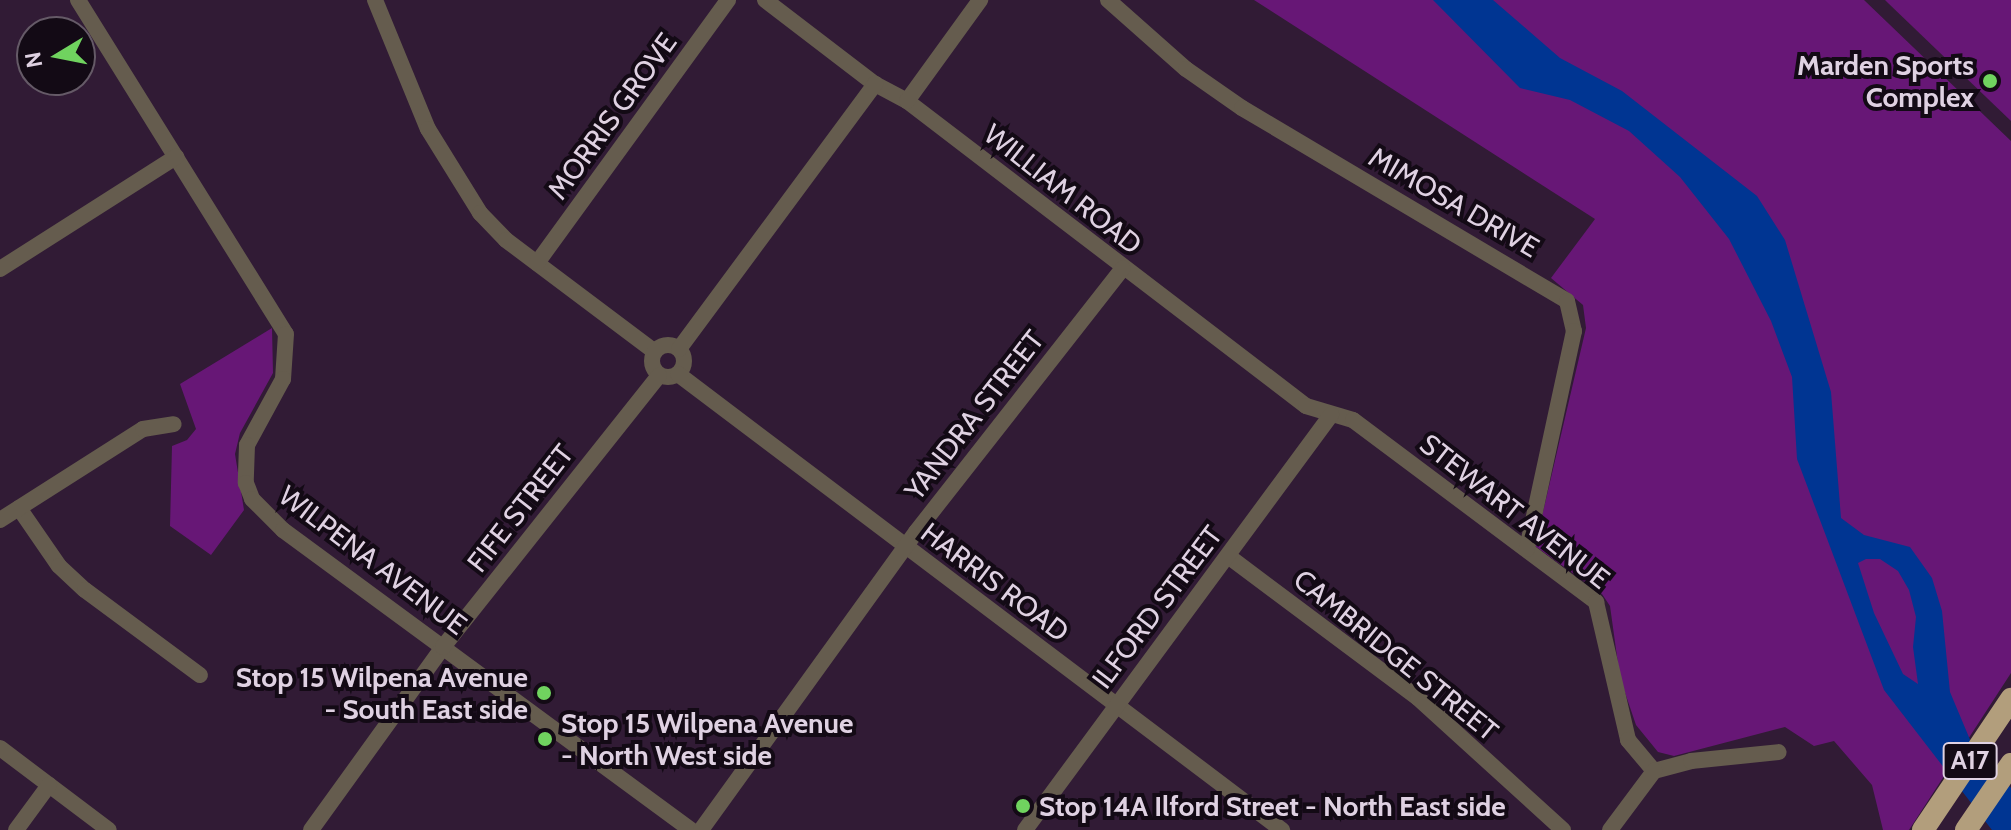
<!DOCTYPE html>
<html>
<head>
<meta charset="utf-8">
<style>
  body { margin:0 }
  #map { position:relative; width:2011px; height:830px; overflow:hidden; background:#311b35; font-family:Cabin,sans-serif }
  div>[style] { position:absolute }
  .green>* { inset:0; background:#671776 }
  .water>* { inset:0; background:#003592 }
  .minor>* { height:16px; margin:-8px; padding:0 8px; transform-origin:8px; border-radius:8px; background:#655c4e }
  .minor>.ring { margin:-8px; padding:0; box-sizing:content-box; background:none; border:16px solid #655c4e; border-radius:50% }
  .trunk>* { height:22px; margin:-11px; padding:0 11px; transform-origin:11px; border-radius:11px; background:#b29e7c }
  .dots>* { width:22px; height:22px; translate:-50% -50%; box-sizing:border-box; border:4px solid #130a15; border-radius:50% }
  span { translate:-50% -50%; white-space:nowrap; text-align:center; line-height:1.15; -webkit-text-stroke:8px #130a15; paint-order:stroke }
  .shield-label span { padding:2px 6px; background:#130a15; border:2px solid; border-radius:6px; -webkit-text-stroke-width:0 }
  .shield-label { font-size:26px; color:#dfd1e2; font-weight:700 }
  .poi-label { font-size:28px; color:#dfd1e2; font-weight:700 }
  .right { translate:-100% -50%; text-align:right }
  .left { translate:0 -50%; text-align:left }
  .street-label { font-size:28px; color:#dfd1e2 }
  .north { position:absolute; left:16px; top:16px; width:80px; height:80px; box-sizing:border-box; background:#130a15; border:2px solid #655a67; border-radius:50%; rotate:260deg; font-size:22px; font-weight:700; line-height:32px; text-align:center; color:#dfd1e2 }
  .north::after { content:''; display:block; margin:auto; width:28px; height:36px; background:#70d35f; clip-path:polygon(50% 0,100% 100%,50% 72%,0 100%) }
</style>
</head>
<body>
<div id="map">
  <div class="green">
    <div style="clip-path:polygon(1254px 0,1864px 0,2011px 141px,2011px 673px,1909px 830px,1883px 830px,1872px 785px,1834px 741px,1814px 746px,1785px 727px,1674px 756px,1658px 752px,1636px 725px,1620px 678px,1610px 606px,1602px 594px,1535px 546px,1586px 328px,1583px 305px,1551px 278px,1595px 219px)"></div>
    <div style="clip-path:polygon(1885px 0,2011px 0,2011px 121px,1888px 3px)"></div>
    <div style="clip-path:polygon(272px 328px,273px 373px,240px 433px,235px 454px,244px 510px,211px 555px,170px 526px,172px 446px,187px 440px,196px 429px,180px 384px)"></div>
  </div>
  <div class="water">
    <div style="clip-path:polygon(evenodd,1433px 0,1493px 0,1560px 58px,1622px 91px,1757px 196px,1785px 240px,1831px 392px,1841px 518px,1864px 535px,1910px 547px,1932px 578px,1942px 611px,1950px 692px,1971px 742px,2011px 788px,2011px 830px,1992px 830px,1884px 690px,1797px 459px,1792px 377px,1771px 321px,1729px 239px,1680px 177px,1629px 131px,1570px 100px,1520px 88px,1433px 0,1866px 559px,1880px 559px,1898px 571px,1909px 590px,1916px 617px,1913px 647px,1918px 684px,1903px 674px,1874px 613px,1858px 563px,1866px 559px)"></div>
  </div>
  <div class="minor">
    <div style="left:78px;top:0;width:393px;rotate:58.1deg"></div>
    <div style="left:286px;top:334px;width:45px;rotate:93.8deg"></div>
    <div style="left:283px;top:379px;width:75px;rotate:118.6deg"></div>
    <div style="left:247px;top:445px;width:38px;rotate:92deg"></div>
    <div style="left:246px;top:483px;width:17px;rotate:69deg"></div>
    <div style="left:252px;top:499px;width:44px;rotate:45deg"></div>
    <div style="left:283px;top:530px;width:506px;rotate:36.33deg"></div>
    <div style="left:375px;top:0;width:139px;rotate:67.7deg"></div>
    <div style="left:428px;top:129px;width:99px;rotate:58.2deg"></div>
    <div style="left:480px;top:213px;width:37px;rotate:46deg"></div>
    <div style="left:506px;top:240px;width:185px;rotate:36.9deg"></div>
    <div style="left:765px;top:0;width:138px;rotate:37.4deg"></div>
    <div style="left:875px;top:84px;width:36px;rotate:28deg"></div>
    <div style="left:907px;top:101px;width:502px;rotate:37.39deg"></div>
    <div style="left:1306px;top:406px;width:49px;rotate:16.6deg"></div>
    <div style="left:1353px;top:420px;width:304px;rotate:36.8deg"></div>
    <div style="left:1596px;top:602px;width:142px;rotate:76.9deg"></div>
    <div style="left:1628px;top:740px;width:40px;rotate:50deg"></div>
    <div style="left:1654px;top:771px;width:38px;rotate:-15deg"></div>
    <div style="left:1691px;top:761px;width:88px;rotate:-5.8deg"></div>
    <div style="left:1108px;top:0;width:104px;rotate:41.5deg"></div>
    <div style="left:1186px;top:69px;width:68px;rotate:34.9deg"></div>
    <div style="left:1242px;top:108px;width:378px;rotate:30.7deg"></div>
    <div style="left:1567px;top:301px;width:31px;rotate:77deg"></div>
    <div style="left:1574px;top:331px;width:223px;rotate:102.2deg"></div>
    <div style="left:907px;top:101px;width:125px;rotate:-54.1deg"></div>
    <div style="left:537px;top:263px;width:325px;rotate:-54deg"></div>
    <div style="left:0;top:269px;width:209px;rotate:-32.5deg"></div>
    <div class="ring" style="left:652px;top:345px;width:16px;height:16px"></div>
    <div style="left:679px;top:349px;width:330px;rotate:-53.5deg"></div>
    <div style="left:678px;top:374px;width:757px;rotate:37.05deg"></div>
    <div style="left:19px;top:508px;width:70px;rotate:55.4deg"></div>
    <div style="left:59px;top:566px;width:35px;rotate:43deg"></div>
    <div style="left:85px;top:590px;width:143px;rotate:36.5deg"></div>
    <div style="left:0;top:520px;width:169px;rotate:-32.5deg"></div>
    <div style="left:143px;top:429px;width:31px;rotate:-9deg"></div>
    <div style="left:1228px;top:556px;width:237px;rotate:36.8deg"></div>
    <div style="left:1418px;top:698px;width:196px;rotate:42.3deg"></div>
    <div style="left:0;top:748px;width:136px;rotate:37deg"></div>
    <div style="left:16px;top:830px;width:56px;rotate:-53.7deg"></div>
    <div style="left:311px;top:830px;width:226px;rotate:-54.2deg"></div>
    <div style="left:443px;top:647px;width:347px;rotate:-51.5deg"></div>
    <div style="left:701px;top:830px;width:367px;rotate:-54.2deg"></div>
    <div style="left:916px;top:532px;width:335px;rotate:-51.9deg"></div>
    <div style="left:1025px;top:830px;width:516px;rotate:-53.6deg"></div>
    <div style="left:1610px;top:830px;width:74px;rotate:-53.3deg"></div>
  </div>
  <div class="trunk">
    <div style="left:1923px;top:830px;width:158px;rotate:-56.1deg"></div>
    <div style="left:1966px;top:830px;width:80px;rotate:-55.7deg"></div>
  </div>
  <div class="dots">
    <div style="left:1990px;top:81px;background:#70d35f"></div>
    <div style="left:544px;top:693px;background:#70d35f"></div>
    <div style="left:545px;top:739px;background:#70d35f"></div>
    <div style="left:1023px;top:806px;background:#70d35f"></div>
  </div>
  <div class="shield-label">
    <span style="left:1970px;top:761px">A17</span>
  </div>
  <div class="poi-label">
    <span class="right" style="left:1974px;top:81px">Marden Sports<br>Complex</span>
    <span class="right" style="left:528px;top:693px">Stop 15 Wilpena Avenue<br>- South East side</span>
    <span class="left" style="left:561px;top:739px">Stop 15 Wilpena Avenue<br>- North West side</span>
    <span class="left" style="left:1039px;top:806px">Stop 14A Ilford Street - North East side</span>
  </div>
  <div class="street-label">
    <span style="left:612px;top:116px;rotate:-54deg">MORRIS GROVE</span>
    <span style="left:1063px;top:189px;rotate:38deg">WILLIAM ROAD</span>
    <span style="left:1454px;top:202px;rotate:30deg">MIMOSA DRIVE</span>
    <span style="left:974px;top:415px;rotate:-52deg">YANDRA STREET</span>
    <span style="left:520px;top:508px;rotate:-52deg">FIFE STREET</span>
    <span style="left:1515px;top:511px;rotate:38deg">STEWART AVENUE</span>
    <span style="left:373px;top:560px;rotate:37deg">WILPENA AVENUE</span>
    <span style="left:995px;top:582px;rotate:37deg">HARRIS ROAD</span>
    <span style="left:1157px;top:607px;rotate:-53deg">ILFORD STREET</span>
    <span style="left:1396px;top:655px;rotate:39deg">CAMBRIDGE STREET</span>
  </div>
  <div class="north">N</div>
</div>
</body>
</html>
